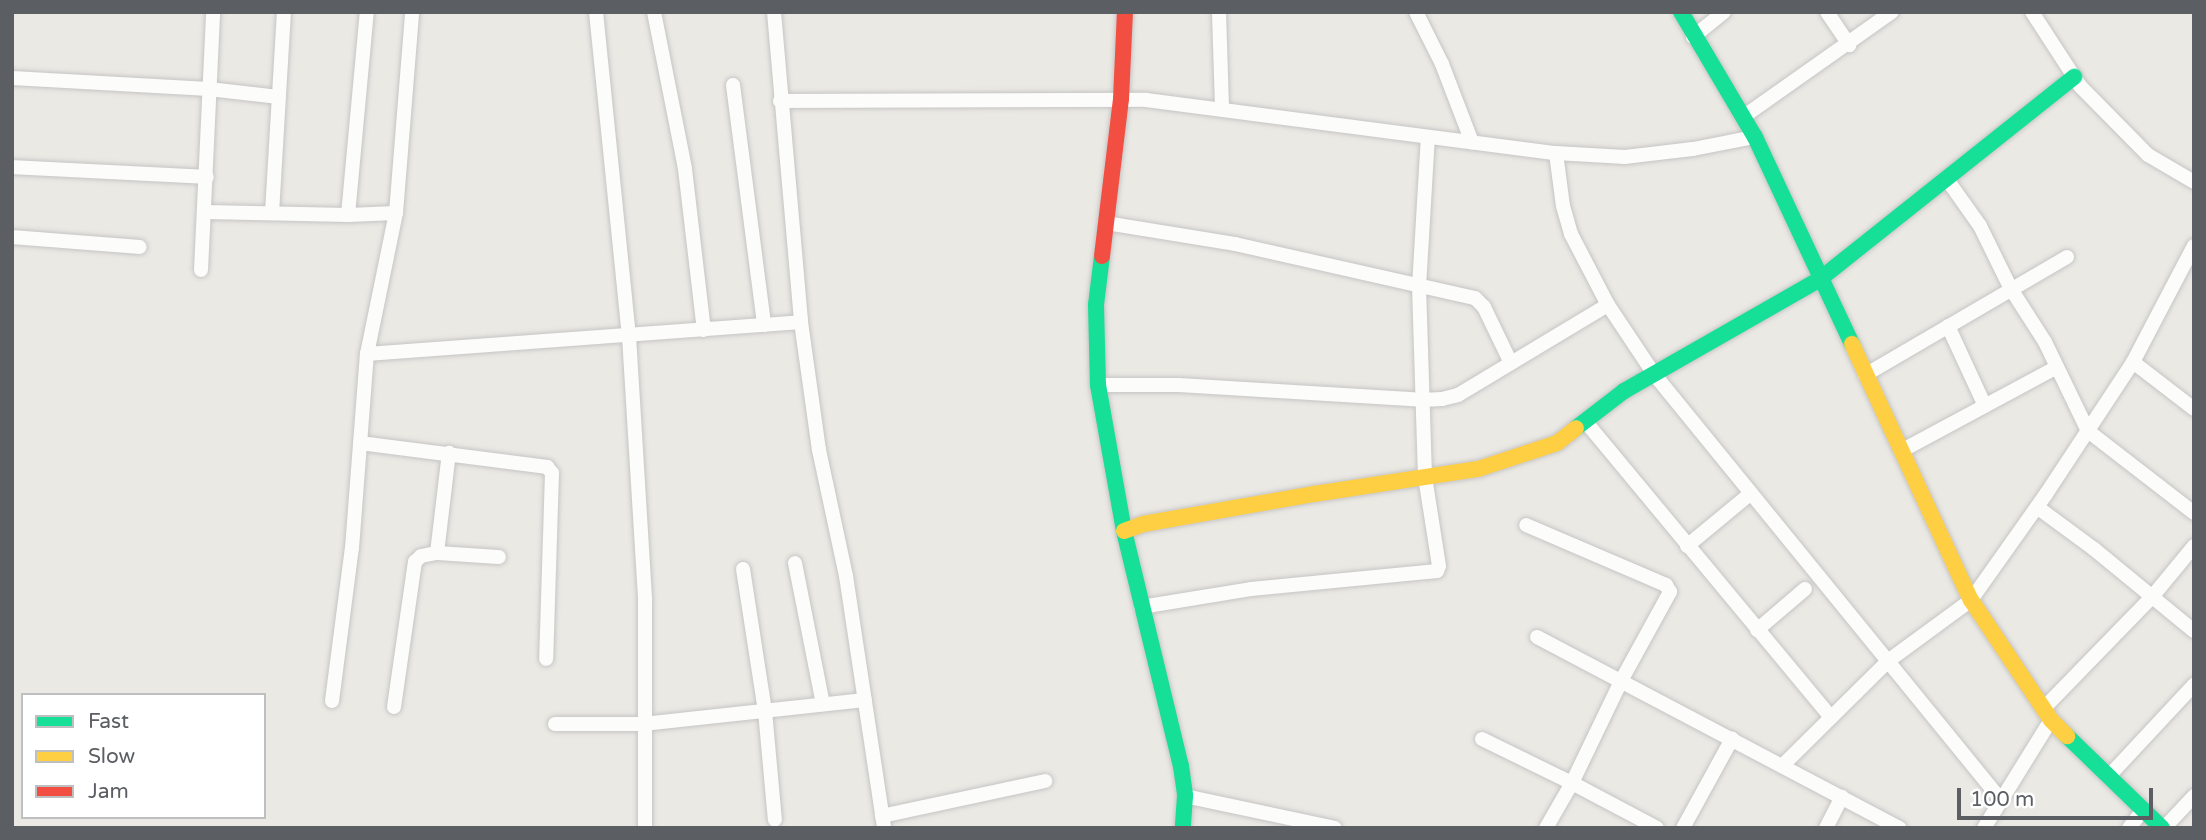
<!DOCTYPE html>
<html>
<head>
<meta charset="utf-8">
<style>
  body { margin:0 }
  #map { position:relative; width:2206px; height:840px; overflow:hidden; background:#eae9e4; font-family:"Varela Round",sans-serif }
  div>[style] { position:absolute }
  .roads { filter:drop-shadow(0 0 2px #c6c5c5) drop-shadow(0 0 2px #c6c5c5) }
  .street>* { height:14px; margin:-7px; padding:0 7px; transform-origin:7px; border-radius:7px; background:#fcfcfb }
  .fast>* { height:16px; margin:-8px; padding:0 8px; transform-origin:8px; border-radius:8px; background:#16e098 }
  .slow>* { height:16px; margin:-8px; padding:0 8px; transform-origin:8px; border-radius:8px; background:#ffcf43 }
  .jam>* { height:16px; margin:-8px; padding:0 8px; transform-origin:8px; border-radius:8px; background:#f24e42 }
  span { translate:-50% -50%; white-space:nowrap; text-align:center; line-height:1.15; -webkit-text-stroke:5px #fff; paint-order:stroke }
  .frame { position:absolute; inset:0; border:14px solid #5b5e62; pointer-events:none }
  .legend { position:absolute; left:21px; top:693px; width:245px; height:126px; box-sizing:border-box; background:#fff; border:2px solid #bdbfc0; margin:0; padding:9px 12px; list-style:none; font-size:21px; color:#5b5e62 }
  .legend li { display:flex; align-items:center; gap:14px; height:35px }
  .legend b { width:35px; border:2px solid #bdbfc0 }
  .scale { position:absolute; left:1957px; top:788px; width:196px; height:32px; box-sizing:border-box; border:4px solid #5b5e62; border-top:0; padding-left:9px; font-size:21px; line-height:24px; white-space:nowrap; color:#5b5e62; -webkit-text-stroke:5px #fff; paint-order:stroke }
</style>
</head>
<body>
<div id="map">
  <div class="roads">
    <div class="street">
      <div style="left:596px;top:12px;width:326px;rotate:84.2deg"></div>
      <div style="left:629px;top:336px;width:265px;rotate:86.5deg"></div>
      <div style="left:645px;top:601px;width:227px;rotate:90deg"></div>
      <div style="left:654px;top:12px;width:160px;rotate:78.8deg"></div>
      <div style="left:685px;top:169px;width:162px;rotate:83.3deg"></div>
      <div style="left:774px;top:12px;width:311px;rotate:85deg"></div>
      <div style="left:801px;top:322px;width:129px;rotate:82deg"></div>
      <div style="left:819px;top:450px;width:129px;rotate:77.9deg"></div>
      <div style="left:846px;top:576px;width:255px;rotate:81.4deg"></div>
      <div style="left:1219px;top:12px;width:97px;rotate:88.2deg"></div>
      <div style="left:1416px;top:12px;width:58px;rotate:63.4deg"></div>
      <div style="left:1442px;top:64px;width:84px;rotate:69deg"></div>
      <div style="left:1827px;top:12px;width:40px;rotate:56deg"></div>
      <div style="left:2032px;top:12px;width:88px;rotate:57deg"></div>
      <div style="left:2080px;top:86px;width:97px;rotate:45.4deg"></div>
      <div style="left:2148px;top:155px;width:53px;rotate:30.4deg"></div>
      <div style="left:1693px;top:37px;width:40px;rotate:-39deg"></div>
      <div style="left:12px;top:78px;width:197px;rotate:3.2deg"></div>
      <div style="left:209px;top:89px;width:70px;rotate:6.5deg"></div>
      <div style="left:733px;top:85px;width:242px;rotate:82.6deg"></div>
      <div style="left:780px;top:101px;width:366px;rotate:-0.2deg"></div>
      <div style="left:1146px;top:100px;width:413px;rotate:7.4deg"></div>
      <div style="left:1556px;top:153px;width:69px;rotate:3.3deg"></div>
      <div style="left:1625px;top:157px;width:68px;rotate:-6.7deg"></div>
      <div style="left:1693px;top:149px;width:63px;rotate:-11deg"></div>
      <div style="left:1743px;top:117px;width:182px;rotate:-35.2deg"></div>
      <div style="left:1556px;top:153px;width:53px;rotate:82.5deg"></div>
      <div style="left:1563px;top:206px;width:29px;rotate:74deg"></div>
      <div style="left:1571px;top:234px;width:80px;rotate:62.5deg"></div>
      <div style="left:1608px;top:305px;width:83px;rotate:56.3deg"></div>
      <div style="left:1654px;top:374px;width:549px;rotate:50.84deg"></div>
      <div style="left:12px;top:167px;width:195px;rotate:2.9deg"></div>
      <div style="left:1946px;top:178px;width:59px;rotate:54.7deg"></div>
      <div style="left:1980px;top:226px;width:70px;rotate:63.8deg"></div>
      <div style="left:2011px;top:289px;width:63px;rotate:57.3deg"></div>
      <div style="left:2045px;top:342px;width:99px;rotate:64.2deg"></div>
      <div style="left:2088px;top:431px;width:134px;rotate:37.7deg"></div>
      <div style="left:206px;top:212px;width:142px;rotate:1.2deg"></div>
      <div style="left:348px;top:215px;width:48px;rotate:-2.4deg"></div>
      <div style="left:272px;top:213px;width:201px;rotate:-86.6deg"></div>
      <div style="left:348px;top:215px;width:204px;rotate:-84.7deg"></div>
      <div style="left:1106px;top:223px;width:131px;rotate:9.2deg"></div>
      <div style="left:1235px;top:244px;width:246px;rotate:12.7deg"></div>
      <div style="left:1475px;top:298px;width:13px;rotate:45deg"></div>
      <div style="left:1484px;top:307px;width:62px;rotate:64.3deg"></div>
      <div style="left:12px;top:237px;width:128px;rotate:4.5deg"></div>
      <div style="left:201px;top:270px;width:258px;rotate:-87.3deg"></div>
      <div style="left:1948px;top:326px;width:88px;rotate:65.2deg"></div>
      <div style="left:367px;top:354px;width:435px;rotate:-4.2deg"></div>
      <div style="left:2133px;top:362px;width:77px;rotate:37.6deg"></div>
      <div style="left:1865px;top:375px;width:234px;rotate:-30.3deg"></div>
      <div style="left:1098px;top:385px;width:81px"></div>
      <div style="left:1179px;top:385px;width:243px;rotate:3.5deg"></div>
      <div style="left:1422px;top:400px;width:20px;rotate:-3deg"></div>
      <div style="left:1442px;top:399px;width:16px;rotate:-14deg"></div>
      <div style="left:1458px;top:395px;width:175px;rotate:-31deg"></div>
      <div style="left:1585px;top:421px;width:385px;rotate:50.3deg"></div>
      <div style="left:360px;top:443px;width:189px;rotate:7.3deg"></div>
      <div style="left:547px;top:467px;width:8px;rotate:50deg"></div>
      <div style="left:552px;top:473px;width:186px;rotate:91.8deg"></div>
      <div style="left:1901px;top:451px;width:177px;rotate:-28.3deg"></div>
      <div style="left:2037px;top:507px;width:71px;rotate:36.4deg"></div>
      <div style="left:2094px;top:549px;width:129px;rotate:39.4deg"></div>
      <div style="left:1687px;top:546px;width:83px;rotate:-39.6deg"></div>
      <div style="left:437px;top:553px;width:101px;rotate:-83.2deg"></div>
      <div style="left:795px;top:563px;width:144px;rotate:78.8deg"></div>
      <div style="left:743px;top:569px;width:144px;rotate:81.2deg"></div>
      <div style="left:765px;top:711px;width:109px;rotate:84.8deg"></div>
      <div style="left:1141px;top:607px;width:111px;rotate:-9.3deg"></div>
      <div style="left:1251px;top:589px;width:187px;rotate:-5.5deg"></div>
      <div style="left:1437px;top:571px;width:5px;rotate:-68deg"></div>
      <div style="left:1439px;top:566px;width:90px;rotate:-98.9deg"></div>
      <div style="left:1425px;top:477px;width:190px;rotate:-91.8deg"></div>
      <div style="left:1419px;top:287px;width:150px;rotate:-86.6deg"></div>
      <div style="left:1757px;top:630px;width:63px;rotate:-40.5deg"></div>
      <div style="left:1537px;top:637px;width:410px;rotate:27.8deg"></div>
      <div style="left:332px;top:701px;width:154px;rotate:-82.6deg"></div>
      <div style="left:352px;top:548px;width:195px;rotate:-85.6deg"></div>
      <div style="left:367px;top:354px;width:144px;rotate:-78.4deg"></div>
      <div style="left:396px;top:213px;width:202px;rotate:-85.4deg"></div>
      <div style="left:394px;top:707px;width:147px;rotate:-81.8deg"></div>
      <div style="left:415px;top:562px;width:8px;rotate:-45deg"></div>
      <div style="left:421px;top:556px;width:16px;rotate:-11deg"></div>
      <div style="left:437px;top:553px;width:62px;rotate:3.7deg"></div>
      <div style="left:2043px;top:709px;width:156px;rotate:-45.8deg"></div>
      <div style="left:2152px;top:597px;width:66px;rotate:-50.5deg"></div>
      <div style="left:555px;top:724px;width:88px"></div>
      <div style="left:643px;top:724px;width:223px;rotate:-6.2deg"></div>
      <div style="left:1482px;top:739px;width:100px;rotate:26.1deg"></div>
      <div style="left:1572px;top:783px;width:113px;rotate:-64.3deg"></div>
      <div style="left:1621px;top:681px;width:102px;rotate:-61.2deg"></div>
      <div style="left:1670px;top:592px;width:8px;rotate:-120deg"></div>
      <div style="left:1666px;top:585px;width:152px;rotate:-156.8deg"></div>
      <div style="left:1782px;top:766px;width:149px;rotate:-44.7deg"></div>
      <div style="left:1888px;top:661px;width:103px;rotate:-36.3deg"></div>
      <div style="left:1971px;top:600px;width:130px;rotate:-54.7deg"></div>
      <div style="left:2046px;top:494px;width:158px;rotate:-56.6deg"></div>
      <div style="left:2133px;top:362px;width:131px;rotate:-62.3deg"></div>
      <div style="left:2109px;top:776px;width:125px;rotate:-47deg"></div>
      <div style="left:1185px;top:796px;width:153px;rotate:12deg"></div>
      <div style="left:882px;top:816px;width:167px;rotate:-12.1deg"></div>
      <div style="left:1546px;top:828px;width:52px;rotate:-60deg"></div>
      <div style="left:1572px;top:783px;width:96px;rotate:27.9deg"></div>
      <div style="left:1683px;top:828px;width:102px;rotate:-61.2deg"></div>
      <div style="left:1826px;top:828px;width:35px;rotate:-63deg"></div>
      <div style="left:1984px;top:828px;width:127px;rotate:-58.2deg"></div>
      <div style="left:2129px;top:828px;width:23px;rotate:-52deg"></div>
      <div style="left:2164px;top:828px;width:44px;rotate:-46.8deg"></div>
    </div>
    <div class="fast">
      <div style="left:1681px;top:12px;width:145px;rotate:59.4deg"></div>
      <div style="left:1755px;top:137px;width:229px;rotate:64.9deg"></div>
      <div style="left:1102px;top:256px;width:49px;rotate:97deg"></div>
      <div style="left:1096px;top:305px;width:80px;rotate:88.6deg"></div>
      <div style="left:1098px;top:385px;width:148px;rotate:79.9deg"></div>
      <div style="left:1124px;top:531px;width:242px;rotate:76.4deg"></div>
      <div style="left:1181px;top:766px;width:30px;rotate:82deg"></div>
      <div style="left:1185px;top:796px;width:32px;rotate:94deg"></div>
      <div style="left:1576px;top:428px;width:61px;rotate:-37.6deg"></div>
      <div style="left:1624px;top:391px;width:226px;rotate:-29.7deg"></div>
      <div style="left:1820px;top:279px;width:325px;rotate:-38.5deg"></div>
      <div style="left:2067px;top:736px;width:132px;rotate:44.1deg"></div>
    </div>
    <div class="slow">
      <div style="left:1852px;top:344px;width:282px;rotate:65.1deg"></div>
      <div style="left:1971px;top:600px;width:144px;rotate:56.3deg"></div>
      <div style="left:2051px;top:720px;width:23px;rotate:45deg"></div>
      <div style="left:1124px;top:531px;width:20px;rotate:-20deg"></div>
      <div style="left:1143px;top:524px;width:174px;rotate:-10deg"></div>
      <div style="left:1314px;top:494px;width:166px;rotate:-8.7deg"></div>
      <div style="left:1478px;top:469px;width:83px;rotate:-18.2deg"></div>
      <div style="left:1557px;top:443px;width:24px;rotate:-38deg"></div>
    </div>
    <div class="jam">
      <div style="left:1102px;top:256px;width:158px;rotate:-83.1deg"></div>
      <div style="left:1121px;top:99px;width:87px;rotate:-87.4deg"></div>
    </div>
  </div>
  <div class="frame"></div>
  <ul class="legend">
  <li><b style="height:9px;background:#16e098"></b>Fast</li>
  <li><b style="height:9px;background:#ffcf43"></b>Slow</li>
  <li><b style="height:9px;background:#f24e42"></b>Jam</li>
  </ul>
  <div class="scale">100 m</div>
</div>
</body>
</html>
